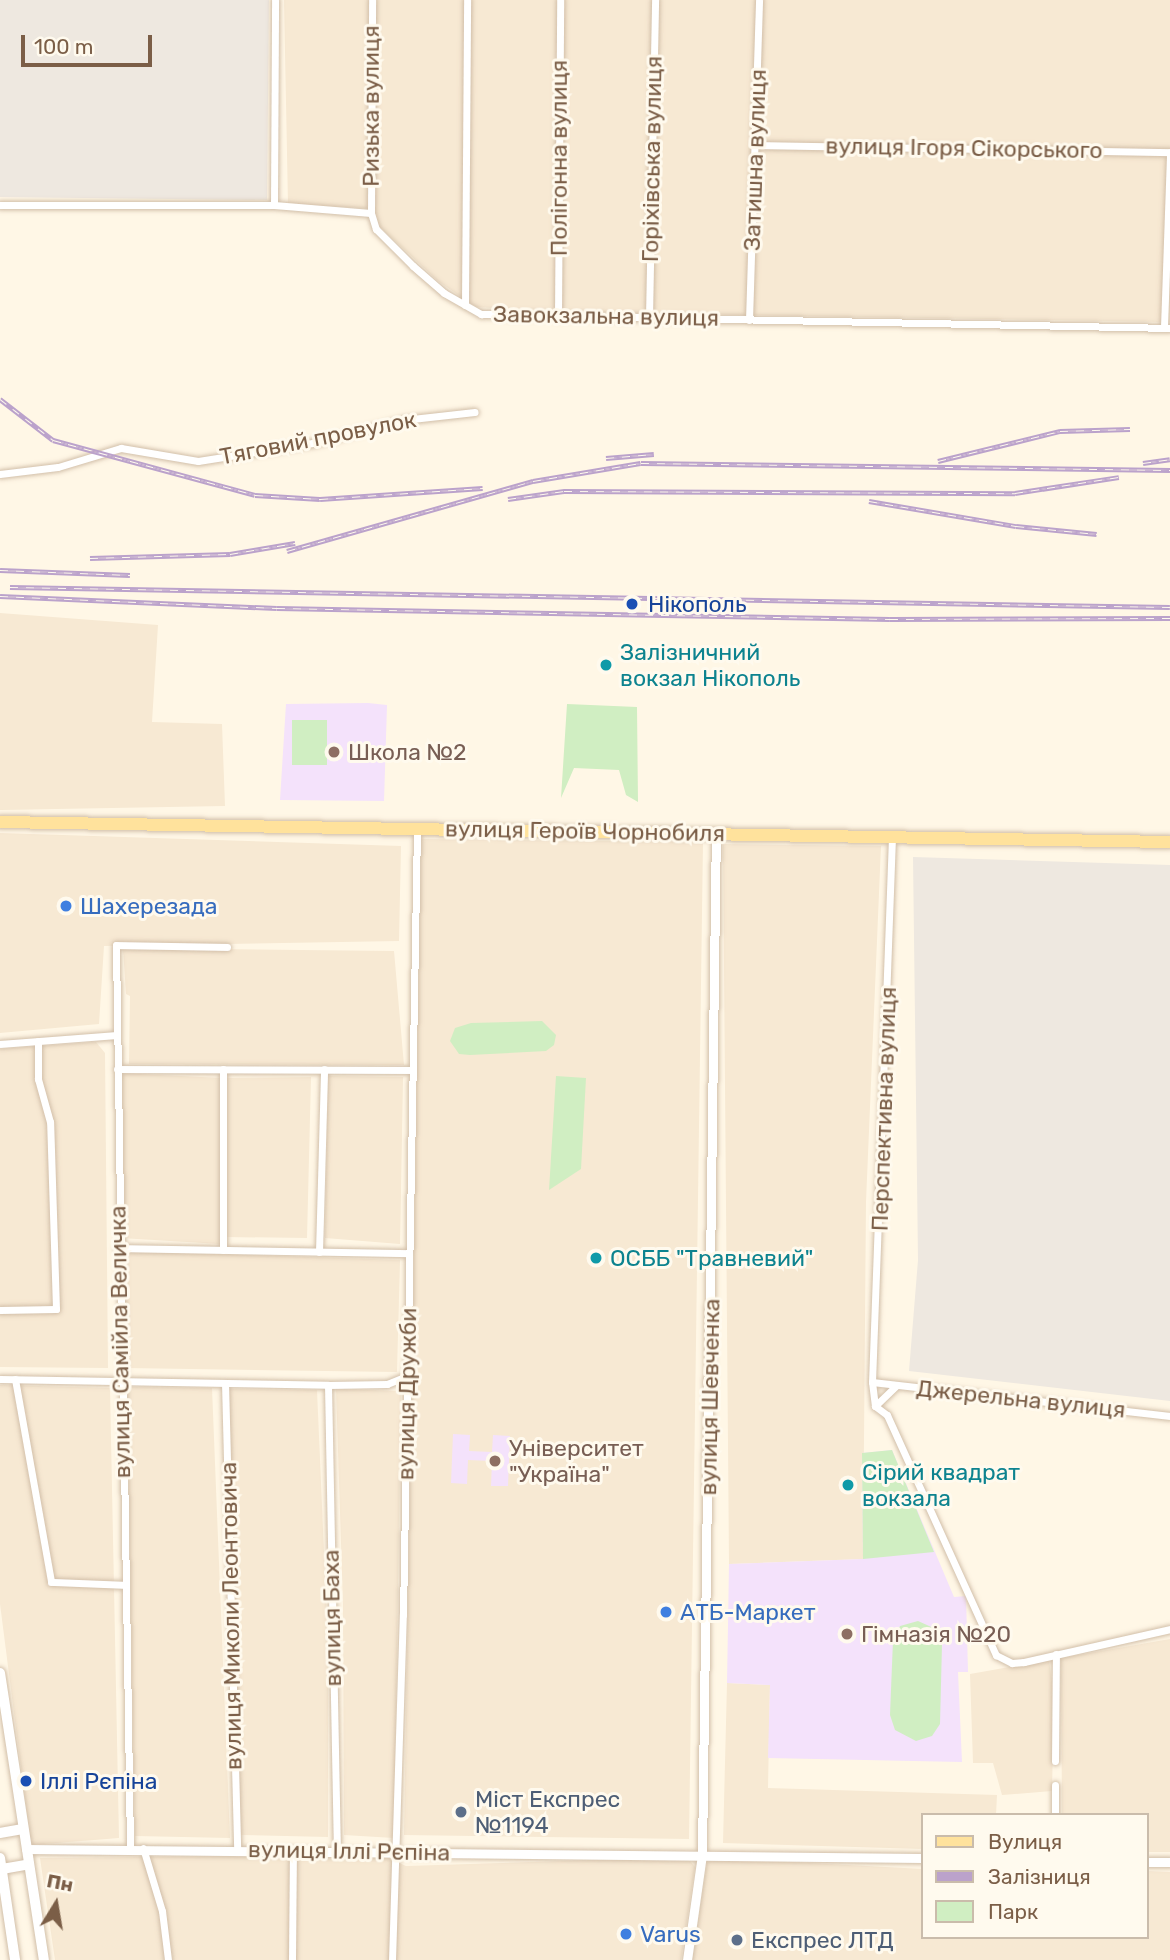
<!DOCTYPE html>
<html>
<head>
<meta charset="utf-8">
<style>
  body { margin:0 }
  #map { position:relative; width:1170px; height:1960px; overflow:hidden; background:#fff7e6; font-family:Rubik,sans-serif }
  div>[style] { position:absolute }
  .residential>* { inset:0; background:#f7e9d3 }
  .industrial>* { inset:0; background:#eee8e0 }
  .education>* { inset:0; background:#f4e2fb }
  .green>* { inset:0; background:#d0eec2 }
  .roads { filter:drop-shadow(0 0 2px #d2bfa9) drop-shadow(0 0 2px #d2bfa9) }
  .minor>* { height:7px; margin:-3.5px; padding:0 3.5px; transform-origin:3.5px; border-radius:3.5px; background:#fff }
  .tertiary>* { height:9px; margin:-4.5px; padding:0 4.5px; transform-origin:4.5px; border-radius:4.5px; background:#fff }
  .secondary>* { height:10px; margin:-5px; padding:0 5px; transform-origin:5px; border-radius:5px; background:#fff }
  .primary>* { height:12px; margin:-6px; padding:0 6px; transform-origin:6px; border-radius:6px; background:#ffe29c }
  .rail>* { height:5px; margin-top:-2.5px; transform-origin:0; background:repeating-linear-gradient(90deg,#fffaee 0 8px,#bba2cb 0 16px); box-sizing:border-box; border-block:2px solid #bba2cb }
  .dots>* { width:19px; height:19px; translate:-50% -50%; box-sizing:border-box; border:4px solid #fffaee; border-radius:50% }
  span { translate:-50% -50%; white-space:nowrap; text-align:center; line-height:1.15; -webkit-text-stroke:6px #fffaee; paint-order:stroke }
  .street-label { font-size:23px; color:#7b5e47 }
  .transit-label { font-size:23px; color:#164399 }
  .left { translate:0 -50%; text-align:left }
  .culture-label { font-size:23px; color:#0d838f }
  .education-label { font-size:23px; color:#785e54 }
  .shop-label { font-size:23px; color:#366cbe }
  .service-label { font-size:23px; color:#4e5e75 }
  .legend { position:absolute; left:921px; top:1813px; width:228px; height:126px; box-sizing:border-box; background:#fffaee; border:2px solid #cabcab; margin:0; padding:9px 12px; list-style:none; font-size:21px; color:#7b5e47 }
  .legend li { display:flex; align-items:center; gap:14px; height:35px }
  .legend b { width:35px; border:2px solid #cabcab }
  .north { position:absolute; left:21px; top:1869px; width:70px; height:70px; -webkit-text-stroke:5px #fffaee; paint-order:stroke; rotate:11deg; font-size:19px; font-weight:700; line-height:28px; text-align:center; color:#7b5e47 }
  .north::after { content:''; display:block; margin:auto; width:24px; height:32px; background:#7b5e47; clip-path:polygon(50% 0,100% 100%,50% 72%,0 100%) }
  .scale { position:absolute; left:21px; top:35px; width:131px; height:32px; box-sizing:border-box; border:4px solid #7b5e47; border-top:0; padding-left:9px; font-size:21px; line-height:24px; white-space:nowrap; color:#7b5e47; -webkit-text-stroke:5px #fffaee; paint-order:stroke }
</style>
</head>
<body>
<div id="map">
  <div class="residential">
    <div style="clip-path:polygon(284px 0,1170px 0,1170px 322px,563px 312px,476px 307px,438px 281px,378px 225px,368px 208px,288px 205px)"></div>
    <div style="clip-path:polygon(0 613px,158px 625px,152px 722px,222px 724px,225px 806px,0 810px)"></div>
    <div style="clip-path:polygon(0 833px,401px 846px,399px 941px,104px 946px,99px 1024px,0 1033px)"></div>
    <div style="clip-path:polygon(421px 839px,703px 842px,689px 1839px,404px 1835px)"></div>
    <div style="clip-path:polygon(723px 844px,881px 846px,866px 1202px,863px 1559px,729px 1564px)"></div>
    <div style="clip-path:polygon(123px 948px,394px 951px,404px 1065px,129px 1064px,130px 996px,126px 994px)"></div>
    <div style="clip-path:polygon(96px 1042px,105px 1053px,108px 1368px,0 1367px,0 1049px)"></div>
    <div style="clip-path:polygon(120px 1073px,221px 1078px,220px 1244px,121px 1238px)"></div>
    <div style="clip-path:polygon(328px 1076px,403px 1077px,400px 1244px,325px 1238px)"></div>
    <div style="clip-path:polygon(311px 1077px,307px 1238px,225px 1237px,227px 1078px)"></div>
    <div style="clip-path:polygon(120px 1251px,400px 1260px,397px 1372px,126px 1368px)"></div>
    <div style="clip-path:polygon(0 1385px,110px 1388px,119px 1838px,31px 1845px,0 1604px)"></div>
    <div style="clip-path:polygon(127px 1387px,212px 1388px,230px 1838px,135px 1836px)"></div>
    <div style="clip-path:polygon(229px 1389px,317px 1390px,328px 1646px,328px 1837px,240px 1835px)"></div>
    <div style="clip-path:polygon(336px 1389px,401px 1391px,394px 1838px,344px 1835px,343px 1604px)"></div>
    <div style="clip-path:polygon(1170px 1639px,1170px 1852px,1147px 1852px,1147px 1815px,1062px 1815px,1061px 1658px)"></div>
    <div style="clip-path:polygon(1049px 1660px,1054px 1698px,1052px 1791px,1002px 1795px,993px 1763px,973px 1763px,970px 1674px)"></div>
    <div style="clip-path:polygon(727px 1683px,770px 1685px,768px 1788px,997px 1795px,996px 1815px,923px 1815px,923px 1849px,723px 1843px)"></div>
    <div style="clip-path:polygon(381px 1855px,406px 1866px,687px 1857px,695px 1867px,681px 1960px,55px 1960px,40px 1858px)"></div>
    <div style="clip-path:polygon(713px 1858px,923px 1869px,923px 1937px,1147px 1937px,1147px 1871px,1170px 1872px,1170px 1960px,692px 1960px,707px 1863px)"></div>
  </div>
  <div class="industrial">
    <div style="clip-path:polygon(0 0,269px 0,267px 200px,0 197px)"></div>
    <div style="clip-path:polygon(913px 857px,1170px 865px,1170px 1401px,909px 1371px,918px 1260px)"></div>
  </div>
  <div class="education">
    <div style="clip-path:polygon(368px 703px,387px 705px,384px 801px,280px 800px,286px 704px)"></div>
    <div style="clip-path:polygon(453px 1434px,470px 1435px,469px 1451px,492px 1452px,493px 1435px,510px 1436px,508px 1486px,491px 1486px,492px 1461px,468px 1460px,467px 1484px,451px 1483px)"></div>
    <div style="clip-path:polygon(892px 1450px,954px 1597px,966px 1596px,968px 1672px,958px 1672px,962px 1762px,768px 1758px,770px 1685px,727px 1683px,729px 1564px,863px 1559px,862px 1453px)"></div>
  </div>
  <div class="green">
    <div style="clip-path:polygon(567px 704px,637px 707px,638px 802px,626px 795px,619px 770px,574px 768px,561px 798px)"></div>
    <div style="clip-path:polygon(292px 720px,327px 720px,327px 765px,292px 765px)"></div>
    <div style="clip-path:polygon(542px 1021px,556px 1035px,554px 1045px,546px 1051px,470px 1055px,459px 1054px,450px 1041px,455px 1028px,471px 1023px)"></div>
    <div style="clip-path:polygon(556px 1076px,586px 1078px,581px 1169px,549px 1190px)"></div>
    <div style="clip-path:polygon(892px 1450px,934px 1552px,863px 1559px,862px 1453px)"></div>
    <div style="clip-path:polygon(918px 1621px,938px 1630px,942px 1644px,940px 1724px,932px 1736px,916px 1741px,895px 1730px,890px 1715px,893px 1640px,900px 1626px)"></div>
  </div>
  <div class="roads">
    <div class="minor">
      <div style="left:758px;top:145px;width:412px;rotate:1deg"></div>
      <div style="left:0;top:205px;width:274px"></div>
      <div style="left:274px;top:205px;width:97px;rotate:4.7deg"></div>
      <div style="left:371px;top:213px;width:17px;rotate:73deg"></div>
      <div style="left:376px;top:229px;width:52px;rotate:45deg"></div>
      <div style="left:413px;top:266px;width:41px;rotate:41.1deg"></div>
      <div style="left:444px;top:293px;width:43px;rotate:29.6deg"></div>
      <div style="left:481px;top:314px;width:689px;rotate:1.16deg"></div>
      <div style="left:274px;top:205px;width:205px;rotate:-89.7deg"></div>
      <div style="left:371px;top:213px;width:213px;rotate:-89.7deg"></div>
      <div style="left:465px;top:305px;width:305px;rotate:-89.6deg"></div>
      <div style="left:558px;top:317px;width:317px;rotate:-89.6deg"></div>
      <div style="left:649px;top:318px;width:318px;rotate:-88.9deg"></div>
      <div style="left:749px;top:320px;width:320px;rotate:-88.2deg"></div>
      <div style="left:1164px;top:327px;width:175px;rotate:-88deg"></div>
      <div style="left:0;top:474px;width:58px;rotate:-6.9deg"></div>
      <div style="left:58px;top:467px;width:66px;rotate:-16.8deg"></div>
      <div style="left:121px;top:448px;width:78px;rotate:9.6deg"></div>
      <div style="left:198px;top:461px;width:116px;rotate:-8.9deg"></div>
      <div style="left:313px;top:443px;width:93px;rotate:-14.3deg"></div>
      <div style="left:403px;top:420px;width:72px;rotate:-6.3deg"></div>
      <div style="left:892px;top:837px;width:545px;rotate:92.1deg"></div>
      <div style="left:872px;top:1382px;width:24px;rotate:83deg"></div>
      <div style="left:875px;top:1406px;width:15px;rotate:37deg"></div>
      <div style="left:887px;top:1415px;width:264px;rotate:65.6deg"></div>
      <div style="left:996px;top:1655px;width:18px;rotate:27deg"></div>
      <div style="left:1012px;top:1663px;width:12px;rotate:-5deg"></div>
      <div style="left:1024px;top:1662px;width:150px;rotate:-12.7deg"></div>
      <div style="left:0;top:1044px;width:117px;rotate:-4.4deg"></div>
      <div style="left:117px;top:1069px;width:296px;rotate:0.2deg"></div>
      <div style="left:118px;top:1248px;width:291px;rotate:1deg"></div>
      <div style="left:223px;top:1250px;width:181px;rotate:-90deg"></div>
      <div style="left:319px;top:1252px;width:183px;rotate:-88.4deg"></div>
      <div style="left:0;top:1310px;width:56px;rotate:-1deg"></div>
      <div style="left:56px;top:1309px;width:187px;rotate:-91.8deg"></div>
      <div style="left:50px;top:1122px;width:45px;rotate:-105.6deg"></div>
      <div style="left:38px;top:1079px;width:38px;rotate:-90deg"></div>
      <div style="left:0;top:1379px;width:328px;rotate:1deg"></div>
      <div style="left:328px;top:1385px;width:59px;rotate:-1deg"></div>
      <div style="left:387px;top:1384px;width:22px;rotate:-22deg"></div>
      <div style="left:15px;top:1379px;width:206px;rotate:79.9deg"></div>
      <div style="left:51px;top:1582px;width:74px;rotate:2.3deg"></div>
      <div style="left:872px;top:1382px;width:300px;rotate:6.5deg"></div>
      <div style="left:225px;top:1383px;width:467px;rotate:88.5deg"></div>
      <div style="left:328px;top:1385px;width:466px;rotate:88.9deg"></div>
      <div style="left:875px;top:1406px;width:30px;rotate:-44deg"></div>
      <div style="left:1055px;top:1761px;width:107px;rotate:-89.5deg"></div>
      <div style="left:1055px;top:1785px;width:30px;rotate:90deg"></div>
      <div style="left:130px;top:1848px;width:903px;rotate:-90.89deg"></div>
      <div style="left:116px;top:945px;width:111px;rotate:1deg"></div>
      <div style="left:143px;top:1848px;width:66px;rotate:73.2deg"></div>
      <div style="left:162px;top:1911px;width:49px;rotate:83deg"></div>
      <div style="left:292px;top:1960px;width:110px;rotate:-89.5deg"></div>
      <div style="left:392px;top:1960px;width:345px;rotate:-88.2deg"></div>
      <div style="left:403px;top:1615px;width:786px;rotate:-88.98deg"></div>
    </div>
    <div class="tertiary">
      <div style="left:26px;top:1849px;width:897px;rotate:0.57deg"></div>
      <div style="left:1147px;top:1862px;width:23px"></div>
      <div style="left:687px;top:1960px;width:106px;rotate:-81.9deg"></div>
      <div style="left:702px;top:1855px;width:1022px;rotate:-89.22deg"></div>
    </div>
    <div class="secondary">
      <div style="left:0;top:1673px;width:290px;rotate:81.3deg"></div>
      <div style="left:0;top:1833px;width:23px;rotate:-10deg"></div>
      <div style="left:0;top:1858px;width:103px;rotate:81.6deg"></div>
      <div style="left:2px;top:1869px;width:27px;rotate:-10deg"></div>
    </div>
    <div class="primary">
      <div style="left:0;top:822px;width:1170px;rotate:0.98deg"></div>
    </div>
  </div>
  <div class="rail">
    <div style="left:0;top:399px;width:67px;rotate:37.7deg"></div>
    <div style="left:53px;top:440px;width:209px;rotate:15.2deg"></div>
    <div style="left:255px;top:495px;width:65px;rotate:3.5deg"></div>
    <div style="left:320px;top:499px;width:163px;rotate:-3.9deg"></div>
    <div style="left:606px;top:458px;width:48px;rotate:-4.8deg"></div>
    <div style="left:938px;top:461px;width:126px;rotate:-13.8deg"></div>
    <div style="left:1060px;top:431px;width:70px;rotate:-1.6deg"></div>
    <div style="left:1143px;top:463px;width:27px;rotate:-8deg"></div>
    <div style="left:508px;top:499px;width:57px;rotate:-8.1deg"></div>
    <div style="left:564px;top:491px;width:451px;rotate:0.3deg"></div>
    <div style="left:1015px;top:493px;width:105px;rotate:-8.7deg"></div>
    <div style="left:869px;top:501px;width:149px;rotate:9.7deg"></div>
    <div style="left:1016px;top:526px;width:81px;rotate:5.6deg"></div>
    <div style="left:287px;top:551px;width:256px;rotate:-15.9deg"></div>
    <div style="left:533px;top:481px;width:109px;rotate:-9.5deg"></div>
    <div style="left:641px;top:463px;width:529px;rotate:0.76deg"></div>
    <div style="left:90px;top:558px;width:140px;rotate:-1.6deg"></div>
    <div style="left:230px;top:554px;width:66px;rotate:-9.6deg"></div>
    <div style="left:0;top:570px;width:130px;rotate:2.2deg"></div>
    <div style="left:10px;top:587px;width:1160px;rotate:0.99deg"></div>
    <div style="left:0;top:596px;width:277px;rotate:2.5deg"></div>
    <div style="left:277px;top:608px;width:613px;rotate:1.03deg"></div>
    <div style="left:890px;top:619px;width:280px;rotate:-0.2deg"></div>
  </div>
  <div class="dots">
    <div style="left:632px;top:604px;background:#1a4fb4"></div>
    <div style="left:606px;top:665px;background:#0f9aa8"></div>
    <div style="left:334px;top:752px;background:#8d6e63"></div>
    <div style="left:66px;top:906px;background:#3f7fe0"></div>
    <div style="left:596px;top:1258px;background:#0f9aa8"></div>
    <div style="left:495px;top:1461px;background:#8d6e63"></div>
    <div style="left:848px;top:1485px;background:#0f9aa8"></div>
    <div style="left:666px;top:1612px;background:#3f7fe0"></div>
    <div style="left:847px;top:1634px;background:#8d6e63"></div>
    <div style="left:26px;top:1781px;background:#1a4fb4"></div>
    <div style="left:461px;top:1812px;background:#5c6f8a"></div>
    <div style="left:626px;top:1934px;background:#3f7fe0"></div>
    <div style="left:737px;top:1940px;background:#5c6f8a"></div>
  </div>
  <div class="street-label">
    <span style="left:371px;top:106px;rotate:-90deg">Ризька вулиця</span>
    <span style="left:964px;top:148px;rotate:1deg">вулиця Ігоря Сікорського</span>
    <span style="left:559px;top:158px;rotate:-90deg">Полігонна вулиця</span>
    <span style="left:652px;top:159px;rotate:-89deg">Горіхівська вулиця</span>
    <span style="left:755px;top:160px;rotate:-88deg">Затишна вулиця</span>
    <span style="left:606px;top:316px;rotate:1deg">Завокзальна вулиця</span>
    <span style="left:318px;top:438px;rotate:-11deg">Тяговий провулок</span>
    <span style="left:585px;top:831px;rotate:1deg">вулиця Героїв Чорнобиля</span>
    <span style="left:884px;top:1109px;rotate:-88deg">Перспективна вулиця</span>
    <span style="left:120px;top:1342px;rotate:-91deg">вулиця Самійла Величка</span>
    <span style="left:407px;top:1394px;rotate:-89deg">вулиця Дружби</span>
    <span style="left:710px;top:1397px;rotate:-89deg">вулиця Шевченка</span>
    <span style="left:1021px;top:1399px;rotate:6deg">Джерельна вулиця</span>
    <span style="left:231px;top:1616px;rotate:-91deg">вулиця Миколи Леонтовича</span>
    <span style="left:332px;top:1618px;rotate:-91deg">вулиця Баха</span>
    <span style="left:349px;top:1851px;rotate:1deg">вулиця Іллі Рєпіна</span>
  </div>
  <div class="transit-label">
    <span class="left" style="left:648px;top:604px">Нікополь</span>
    <span class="left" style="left:40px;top:1781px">Іллі Рєпіна</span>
  </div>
  <div class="culture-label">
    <span class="left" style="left:620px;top:665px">Залізничний<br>вокзал Нікополь</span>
    <span class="left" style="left:610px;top:1258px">ОСББ "Травневий"</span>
    <span class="left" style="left:862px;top:1485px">Сірий квадрат<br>вокзала</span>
  </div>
  <div class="education-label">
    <span class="left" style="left:348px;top:752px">Школа №2</span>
    <span class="left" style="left:509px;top:1461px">Університет<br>"Україна"</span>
    <span class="left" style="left:861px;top:1634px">Гімназія №20</span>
  </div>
  <div class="shop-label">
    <span class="left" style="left:80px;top:906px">Шахерезада</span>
    <span class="left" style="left:680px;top:1612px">АТБ-Маркет</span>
    <span class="left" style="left:640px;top:1934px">Varus</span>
  </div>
  <div class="service-label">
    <span class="left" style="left:475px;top:1812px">Міст Експрес<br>№1194</span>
    <span class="left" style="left:751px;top:1940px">Експрес ЛТД</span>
  </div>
  <ul class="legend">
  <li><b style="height:9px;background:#ffe29c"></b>Вулиця</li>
  <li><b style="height:9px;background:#bba2cb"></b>Залізниця</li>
  <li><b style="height:19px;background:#d0eec2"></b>Парк</li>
  </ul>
  <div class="north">Пн</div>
  <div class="scale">100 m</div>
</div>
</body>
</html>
